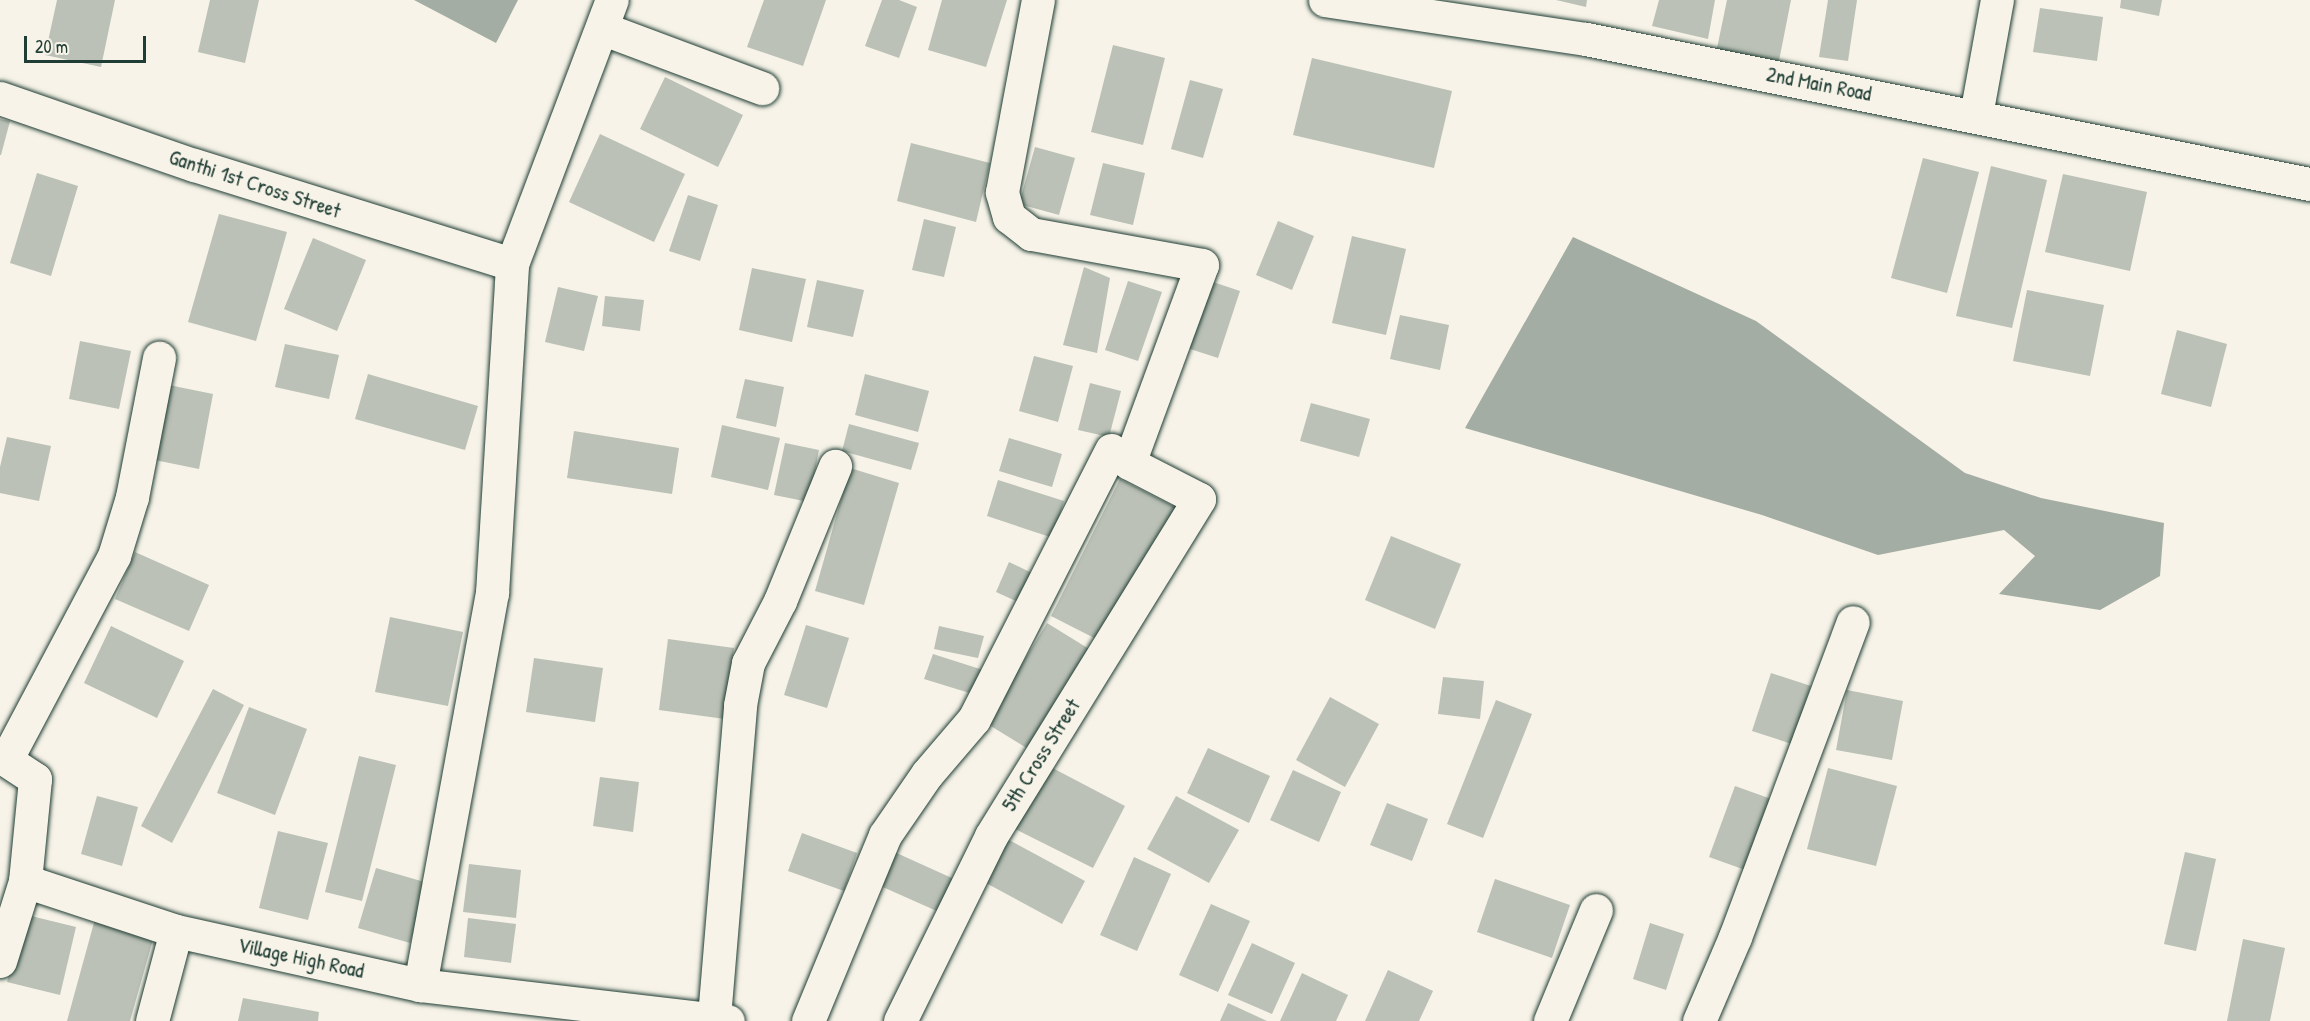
<!DOCTYPE html>
<html>
<head>
<meta charset="utf-8">
<style>
  body { margin:0 }
  #map { position:relative; width:2310px; height:1021px; overflow:hidden; background:#f7f3e8; font-family:"Patrick Hand",sans-serif }
  div>[style] { position:absolute }
  .water>* { inset:0; background:#a4ada3 }
  .building>* { inset:0; background:#bbc1b6 }
  .roads { filter:drop-shadow(0 0 2px #1f3d34) drop-shadow(0 0 2px #1f3d34) }
  .minor>* { height:33px; margin:-16.5px; padding:0 16.5px; transform-origin:16.5px; border-radius:16.5px; background:#f7f3e8 }
  .tertiary>* { height:33px; margin:-16.5px; padding:0 16.5px; transform-origin:16.5px; border-radius:16.5px; background:#f7f3e8 }
  span { translate:-50% -50%; white-space:nowrap; text-align:center; line-height:1.15; -webkit-text-stroke:4.5px #f7f3e8; paint-order:stroke }
  .street-label { font-size:21px; color:#1f3d34 }
  .scale { position:absolute; left:24px; top:36px; width:122px; height:27px; box-sizing:border-box; border:3px solid #1f3d34; border-top:0; padding-left:8px; font-size:18px; line-height:21px; white-space:nowrap; color:#1f3d34; -webkit-text-stroke:4px #f7f3e8; paint-order:stroke }
</style>
</head>
<body>
<div id="map">
  <div class="water">
    <div style="clip-path:polygon(414px 0,518px 0,496px 43px)"></div>
    <div style="clip-path:polygon(1573px 237px,1756px 321px,1965px 473px,2041px 498px,2164px 523px,2160px 576px,2100px 610px,1999px 594px,2035px 556px,2004px 530px,1878px 555px,1762px 515px,1465px 428px)"></div>
  </div>
  <div class="building">
    <div style="clip-path:polygon(57px 0,115px 0,101px 67px,45px 55px)"></div>
    <div style="clip-path:polygon(210px 0,259px 0,245px 63px,198px 52px)"></div>
    <div style="clip-path:polygon(764px 0,826px 0,803px 66px,747px 47px)"></div>
    <div style="clip-path:polygon(882px 0,899px 0,917px 7px,899px 58px,865px 46px)"></div>
    <div style="clip-path:polygon(942px 0,1007px 0,986px 67px,928px 50px)"></div>
    <div style="clip-path:polygon(1556px 0,1587px 0,1586px 7px)"></div>
    <div style="clip-path:polygon(1659px 0,1715px 0,1708px 39px,1652px 26px)"></div>
    <div style="clip-path:polygon(1727px 0,1791px 0,1778px 66px,1716px 53px)"></div>
    <div style="clip-path:polygon(1828px 0,1857px 0,1848px 61px,1819px 57px)"></div>
    <div style="clip-path:polygon(2121px 0,2162px 0,2159px 16px,2120px 8px)"></div>
    <div style="clip-path:polygon(2040px 8px,2103px 17px,2097px 61px,2033px 52px)"></div>
    <div style="clip-path:polygon(1113px 45px,1165px 58px,1143px 145px,1091px 132px)"></div>
    <div style="clip-path:polygon(1312px 58px,1452px 91px,1434px 168px,1293px 135px)"></div>
    <div style="clip-path:polygon(665px 77px,743px 115px,718px 167px,640px 129px)"></div>
    <div style="clip-path:polygon(1190px 80px,1223px 89px,1203px 158px,1171px 149px)"></div>
    <div style="clip-path:polygon(0 119px,10px 121px,1px 155px,0 155px)"></div>
    <div style="clip-path:polygon(600px 134px,685px 174px,654px 242px,569px 202px)"></div>
    <div style="clip-path:polygon(911px 143px,990px 163px,976px 222px,897px 201px)"></div>
    <div style="clip-path:polygon(1035px 147px,1075px 158px,1059px 215px,1019px 204px)"></div>
    <div style="clip-path:polygon(1923px 158px,1979px 172px,1947px 293px,1891px 278px)"></div>
    <div style="clip-path:polygon(1103px 163px,1145px 173px,1133px 225px,1090px 215px)"></div>
    <div style="clip-path:polygon(1991px 166px,2047px 180px,2012px 328px,1956px 316px)"></div>
    <div style="clip-path:polygon(37px 173px,78px 186px,51px 276px,10px 263px)"></div>
    <div style="clip-path:polygon(2063px 174px,2147px 192px,2130px 271px,2045px 252px)"></div>
    <div style="clip-path:polygon(688px 195px,718px 205px,700px 261px,669px 251px)"></div>
    <div style="clip-path:polygon(219px 214px,287px 232px,256px 341px,188px 322px)"></div>
    <div style="clip-path:polygon(924px 219px,956px 227px,944px 277px,912px 270px)"></div>
    <div style="clip-path:polygon(1278px 221px,1314px 236px,1292px 290px,1256px 275px)"></div>
    <div style="clip-path:polygon(1352px 236px,1406px 249px,1386px 335px,1332px 323px)"></div>
    <div style="clip-path:polygon(313px 238px,366px 260px,337px 331px,284px 309px)"></div>
    <div style="clip-path:polygon(1084px 267px,1110px 278px,1097px 353px,1063px 345px)"></div>
    <div style="clip-path:polygon(752px 268px,806px 279px,792px 342px,739px 330px)"></div>
    <div style="clip-path:polygon(817px 280px,864px 290px,853px 337px,807px 327px)"></div>
    <div style="clip-path:polygon(1207px 280px,1240px 291px,1218px 358px,1184px 347px)"></div>
    <div style="clip-path:polygon(1128px 281px,1162px 292px,1138px 361px,1105px 350px)"></div>
    <div style="clip-path:polygon(558px 287px,598px 296px,584px 351px,545px 342px)"></div>
    <div style="clip-path:polygon(2027px 290px,2104px 305px,2090px 376px,2013px 361px)"></div>
    <div style="clip-path:polygon(605px 296px,644px 300px,640px 331px,602px 326px)"></div>
    <div style="clip-path:polygon(1400px 315px,1449px 325px,1440px 370px,1390px 359px)"></div>
    <div style="clip-path:polygon(2177px 330px,2227px 344px,2211px 407px,2161px 394px)"></div>
    <div style="clip-path:polygon(80px 341px,131px 351px,119px 409px,69px 399px)"></div>
    <div style="clip-path:polygon(285px 344px,339px 355px,329px 399px,275px 387px)"></div>
    <div style="clip-path:polygon(1034px 356px,1073px 366px,1058px 422px,1019px 411px)"></div>
    <div style="clip-path:polygon(368px 374px,478px 406px,465px 450px,355px 419px)"></div>
    <div style="clip-path:polygon(865px 374px,929px 391px,918px 432px,855px 415px)"></div>
    <div style="clip-path:polygon(745px 379px,784px 387px,776px 427px,736px 418px)"></div>
    <div style="clip-path:polygon(159px 383px,213px 394px,199px 469px,145px 458px)"></div>
    <div style="clip-path:polygon(1090px 383px,1121px 391px,1109px 437px,1078px 430px)"></div>
    <div style="clip-path:polygon(1311px 403px,1370px 419px,1359px 457px,1300px 441px)"></div>
    <div style="clip-path:polygon(849px 424px,919px 443px,911px 470px,842px 451px)"></div>
    <div style="clip-path:polygon(722px 425px,780px 438px,768px 490px,711px 477px)"></div>
    <div style="clip-path:polygon(574px 431px,679px 448px,672px 494px,567px 478px)"></div>
    <div style="clip-path:polygon(7px 437px,51px 446px,39px 501px,0 493px,0 467px)"></div>
    <div style="clip-path:polygon(1009px 438px,1062px 454px,1052px 487px,999px 471px)"></div>
    <div style="clip-path:polygon(785px 443px,819px 450px,809px 502px,774px 495px)"></div>
    <div style="clip-path:polygon(850px 468px,899px 483px,864px 605px,815px 591px)"></div>
    <div style="clip-path:polygon(1120px 479px,1175px 507px,1106px 644px,1051px 616px)"></div>
    <div style="clip-path:polygon(998px 480px,1064px 501px,1053px 538px,987px 516px)"></div>
    <div style="clip-path:polygon(1391px 536px,1461px 564px,1435px 629px,1365px 600px)"></div>
    <div style="clip-path:polygon(135px 552px,209px 585px,189px 631px,115px 599px)"></div>
    <div style="clip-path:polygon(1009px 562px,1034px 574px,1020px 603px,996px 592px)"></div>
    <div style="clip-path:polygon(390px 617px,463px 632px,448px 706px,375px 692px)"></div>
    <div style="clip-path:polygon(1047px 623px,1094px 652px,1033px 752px,986px 723px)"></div>
    <div style="clip-path:polygon(806px 625px,849px 638px,827px 708px,784px 695px)"></div>
    <div style="clip-path:polygon(111px 626px,184px 661px,157px 718px,84px 683px)"></div>
    <div style="clip-path:polygon(939px 626px,984px 636px,978px 658px,934px 649px)"></div>
    <div style="clip-path:polygon(668px 639px,734px 648px,725px 719px,659px 710px)"></div>
    <div style="clip-path:polygon(933px 654px,983px 670px,976px 695px,924px 679px)"></div>
    <div style="clip-path:polygon(534px 658px,603px 668px,595px 722px,526px 712px)"></div>
    <div style="clip-path:polygon(1771px 673px,1811px 686px,1792px 744px,1752px 731px)"></div>
    <div style="clip-path:polygon(1443px 677px,1484px 681px,1480px 719px,1438px 714px)"></div>
    <div style="clip-path:polygon(213px 689px,244px 705px,172px 843px,141px 826px)"></div>
    <div style="clip-path:polygon(1847px 690px,1903px 701px,1892px 760px,1836px 750px)"></div>
    <div style="clip-path:polygon(1330px 697px,1379px 724px,1345px 787px,1296px 760px)"></div>
    <div style="clip-path:polygon(1496px 700px,1532px 714px,1483px 838px,1447px 824px)"></div>
    <div style="clip-path:polygon(249px 707px,307px 729px,275px 815px,217px 793px)"></div>
    <div style="clip-path:polygon(1208px 748px,1270px 776px,1249px 823px,1187px 793px)"></div>
    <div style="clip-path:polygon(359px 756px,396px 765px,362px 901px,325px 892px)"></div>
    <div style="clip-path:polygon(1043px 763px,1125px 806px,1093px 868px,1011px 827px)"></div>
    <div style="clip-path:polygon(1828px 768px,1897px 786px,1876px 866px,1807px 849px)"></div>
    <div style="clip-path:polygon(1293px 770px,1341px 792px,1319px 842px,1270px 820px)"></div>
    <div style="clip-path:polygon(600px 777px,639px 782px,633px 832px,593px 826px)"></div>
    <div style="clip-path:polygon(1735px 786px,1774px 800px,1748px 871px,1709px 857px)"></div>
    <div style="clip-path:polygon(97px 796px,138px 807px,122px 866px,81px 854px)"></div>
    <div style="clip-path:polygon(1176px 796px,1239px 830px,1209px 883px,1147px 849px)"></div>
    <div style="clip-path:polygon(1387px 803px,1428px 819px,1412px 861px,1370px 845px)"></div>
    <div style="clip-path:polygon(278px 831px,328px 843px,308px 920px,259px 908px)"></div>
    <div style="clip-path:polygon(802px 833px,857px 853px,844px 891px,788px 871px)"></div>
    <div style="clip-path:polygon(1009px 840px,1085px 881px,1062px 924px,986px 883px)"></div>
    <div style="clip-path:polygon(890px 850px,954px 879px,939px 912px,876px 884px)"></div>
    <div style="clip-path:polygon(2185px 852px,2216px 859px,2196px 951px,2164px 944px)"></div>
    <div style="clip-path:polygon(1134px 857px,1171px 874px,1137px 951px,1100px 935px)"></div>
    <div style="clip-path:polygon(469px 864px,521px 870px,516px 918px,463px 912px)"></div>
    <div style="clip-path:polygon(376px 868px,428px 883px,410px 943px,358px 928px)"></div>
    <div style="clip-path:polygon(1495px 879px,1570px 905px,1552px 958px,1477px 932px)"></div>
    <div style="clip-path:polygon(1211px 904px,1250px 921px,1218px 992px,1179px 975px)"></div>
    <div style="clip-path:polygon(23px 914px,76px 927px,60px 995px,7px 982px)"></div>
    <div style="clip-path:polygon(468px 918px,516px 924px,511px 963px,464px 957px)"></div>
    <div style="clip-path:polygon(95px 919px,154px 936px,130px 1021px,67px 1021px)"></div>
    <div style="clip-path:polygon(1650px 923px,1684px 934px,1666px 990px,1633px 979px)"></div>
    <div style="clip-path:polygon(2243px 939px,2285px 948px,2270px 1021px,2227px 1021px)"></div>
    <div style="clip-path:polygon(1252px 943px,1295px 963px,1272px 1014px,1228px 995px)"></div>
    <div style="clip-path:polygon(1388px 970px,1433px 991px,1419px 1021px,1365px 1021px)"></div>
    <div style="clip-path:polygon(1302px 973px,1348px 995px,1336px 1021px,1280px 1021px)"></div>
    <div style="clip-path:polygon(243px 998px,319px 1012px,318px 1021px,238px 1021px)"></div>
    <div style="clip-path:polygon(1228px 1003px,1267px 1021px,1220px 1021px)"></div>
  </div>
  <div class="roads">
    <div class="minor">
      <div style="left:1325px;top:0;width:264px;rotate:8.5deg"></div>
      <div style="left:1586px;top:39px;width:738px;rotate:11.33deg"></div>
      <div style="left:604px;top:29px;width:169px;rotate:20.5deg"></div>
      <div style="left:0;top:98px;width:205px;rotate:19.1deg"></div>
      <div style="left:194px;top:165px;width:333px;rotate:17.3deg"></div>
      <div style="left:1976px;top:115px;width:117px;rotate:-79.7deg"></div>
      <div style="left:7px;top:758px;width:229px;rotate:-62.1deg"></div>
      <div style="left:114px;top:556px;width:62px;rotate:-73deg"></div>
      <div style="left:132px;top:497px;width:142px;rotate:-79deg"></div>
      <div style="left:0;top:961px;width:84px;rotate:-72.6deg"></div>
      <div style="left:420px;top:985px;width:399px;rotate:-79.6deg"></div>
      <div style="left:492px;top:593px;width:330px;rotate:-86.5deg"></div>
      <div style="left:512px;top:264px;width:282px;rotate:-69.3deg"></div>
      <div style="left:714px;top:1017px;width:313px;rotate:-85.2deg"></div>
      <div style="left:740px;top:705px;width:43px;rotate:-79.2deg"></div>
      <div style="left:748px;top:663px;width:70px;rotate:-62.7deg"></div>
      <div style="left:780px;top:601px;width:146px;rotate:-67.8deg"></div>
      <div style="left:152px;top:1021px;width:93px;rotate:-75.1deg"></div>
      <div style="left:808px;top:1021px;width:201px;rotate:-67.5deg"></div>
      <div style="left:885px;top:835px;width:74px;rotate:-55.5deg"></div>
      <div style="left:927px;top:774px;width:72px;rotate:-49.5deg"></div>
      <div style="left:974px;top:719px;width:302px;rotate:-63deg"></div>
      <div style="left:900px;top:1021px;width:206px;rotate:-63.8deg"></div>
      <div style="left:991px;top:836px;width:396px;rotate:-58.3deg"></div>
      <div style="left:1199px;top:499px;width:79px;rotate:-152.8deg"></div>
      <div style="left:1129px;top:463px;width:211px;rotate:-69.8deg"></div>
      <div style="left:1202px;top:265px;width:174px;rotate:-169.7deg"></div>
      <div style="left:1031px;top:234px;width:28px;rotate:-142deg"></div>
      <div style="left:1009px;top:217px;width:26px;rotate:-106deg"></div>
      <div style="left:1002px;top:192px;width:195px;rotate:-79.4deg"></div>
      <div style="left:1550px;top:1021px;width:120px;rotate:-67.5deg"></div>
      <div style="left:1699px;top:1021px;width:91px;rotate:-66.8deg"></div>
      <div style="left:1735px;top:937px;width:336px;rotate:-69.5deg"></div>
    </div>
    <div class="tertiary">
      <div style="left:0;top:756px;width:42px;rotate:33.3deg"></div>
      <div style="left:35px;top:779px;width:102px;rotate:95.6deg"></div>
      <div style="left:25px;top:881px;width:159px;rotate:18.3deg"></div>
      <div style="left:176px;top:931px;width:250px;rotate:12.5deg"></div>
      <div style="left:420px;top:985px;width:310px;rotate:6.7deg"></div>
    </div>
  </div>
  <div class="street-label">
    <span style="left:1819px;top:84px;rotate:11deg">2nd Main Road</span>
    <span style="left:255px;top:184px;rotate:18deg">Ganthi 1st Cross Street</span>
    <span style="left:1041px;top:755px;rotate:-58deg">5th Cross Street</span>
    <span style="left:301px;top:958px;rotate:12deg">Village High Road</span>
  </div>
  <div class="scale">20 m</div>
</div>
</body>
</html>
